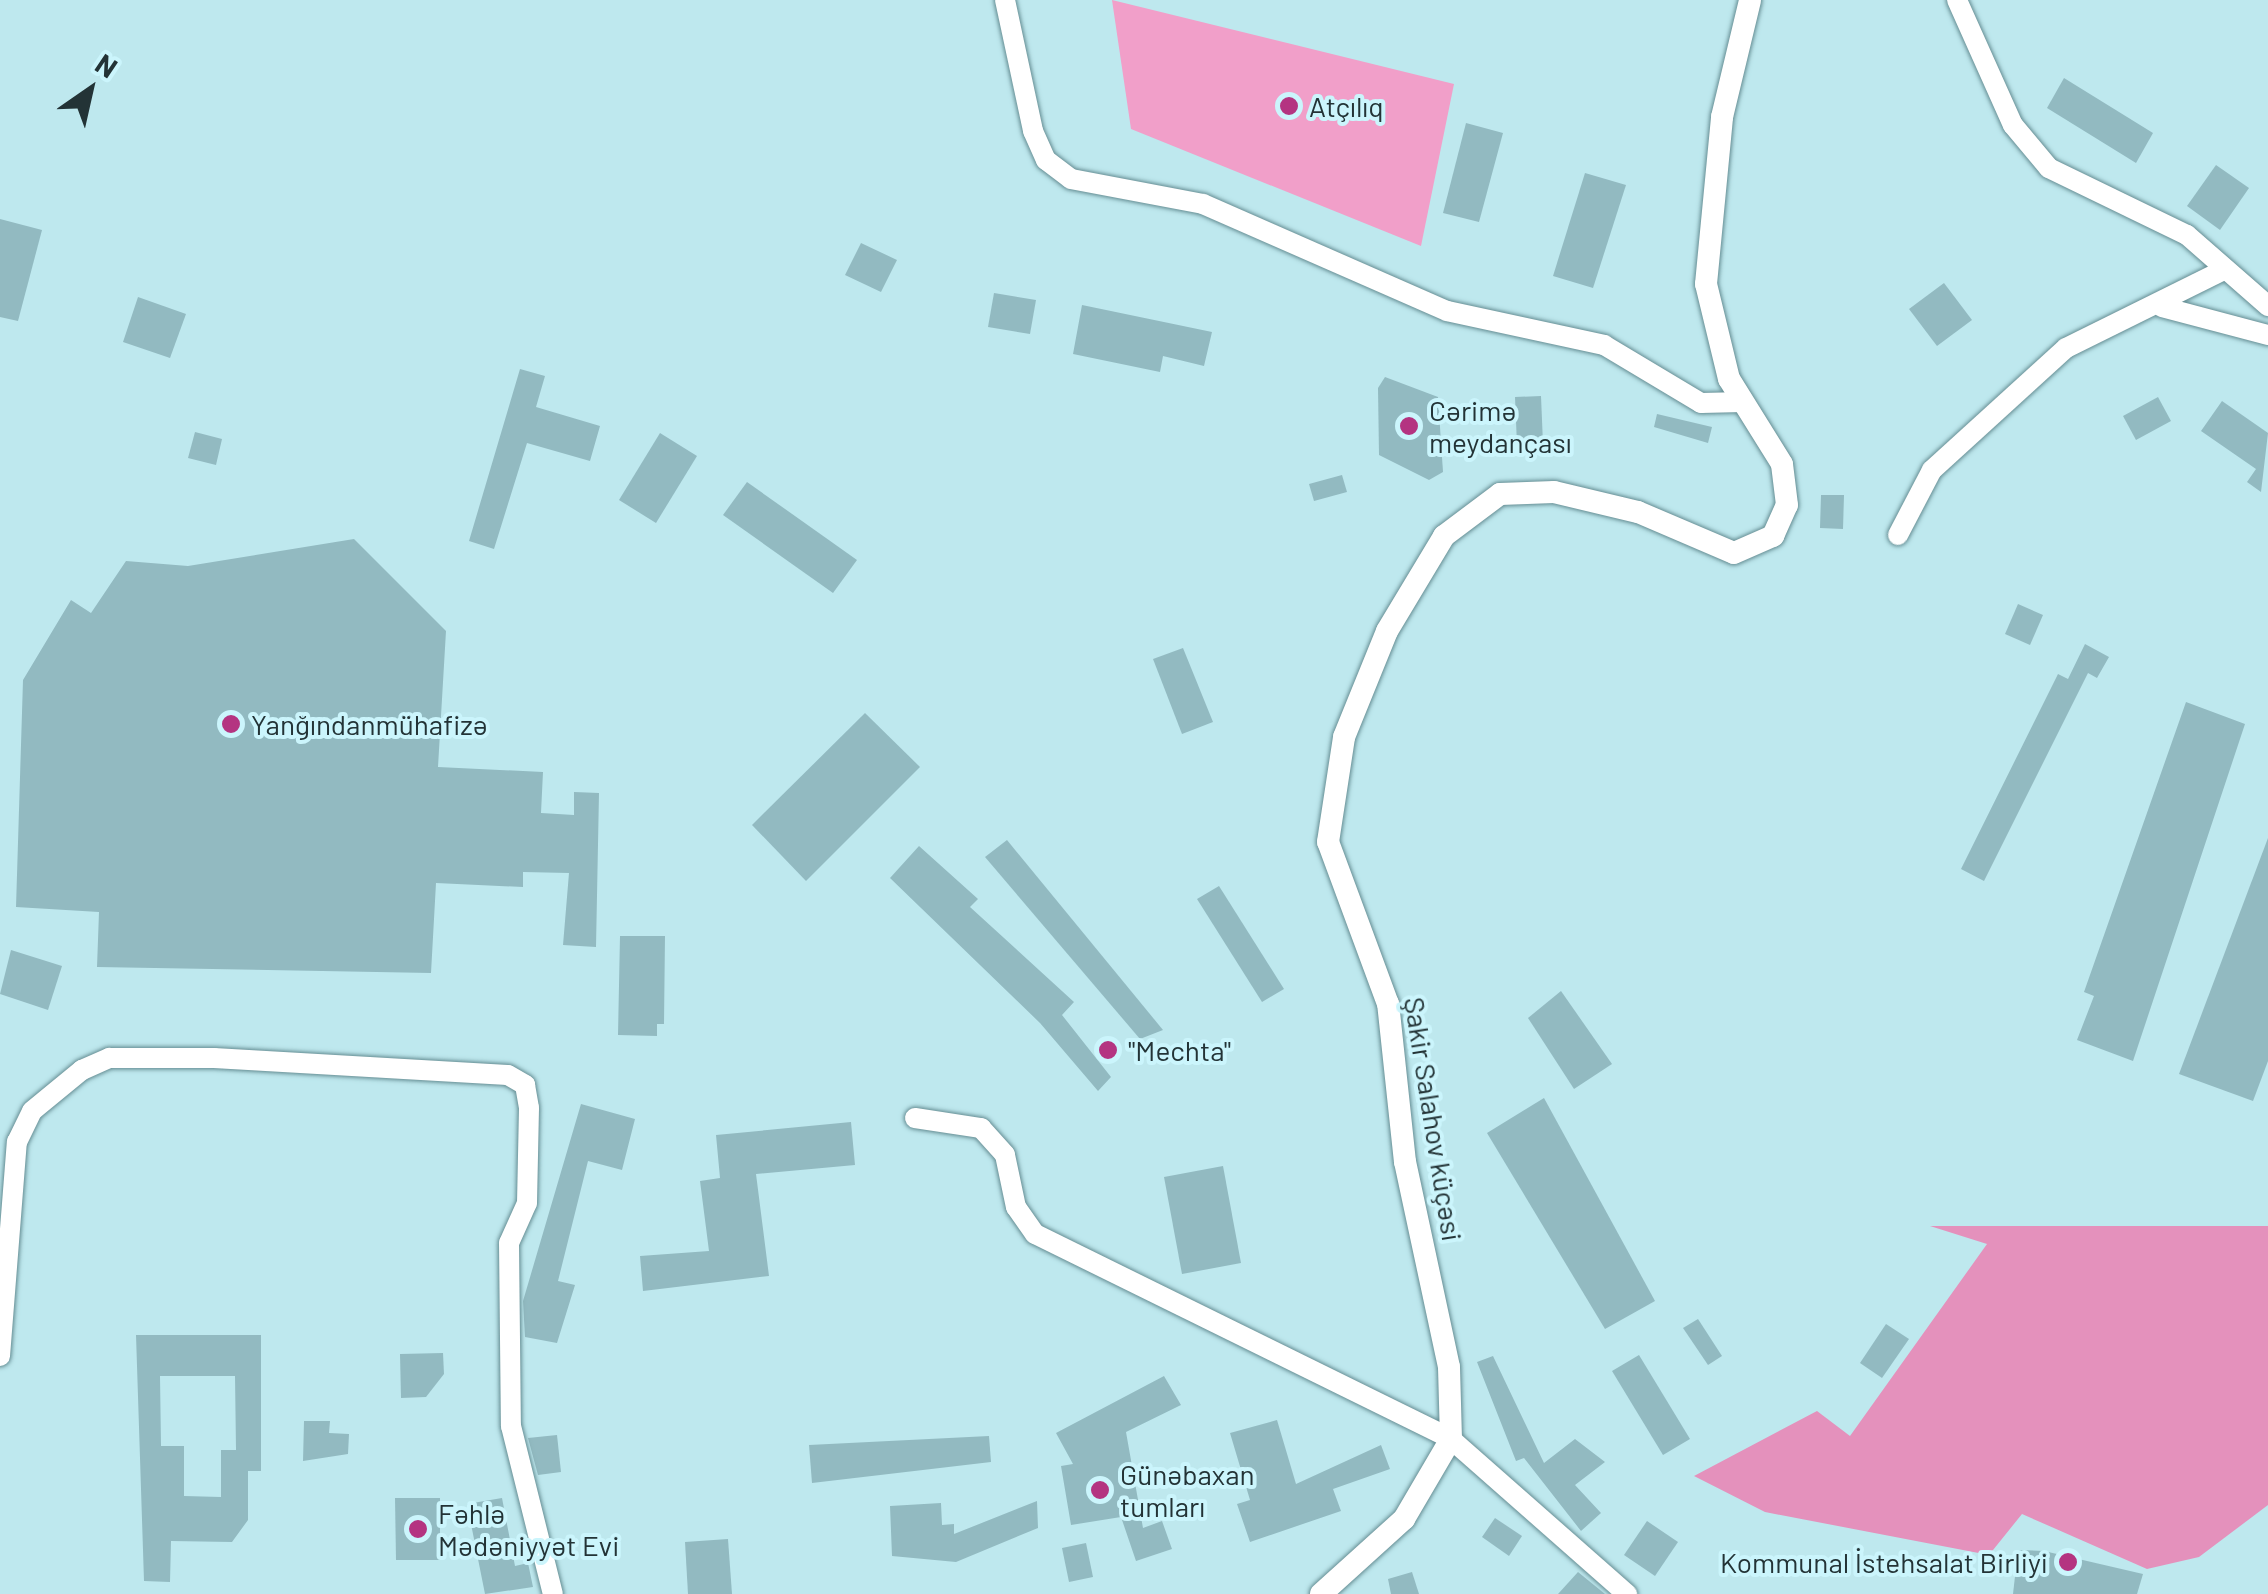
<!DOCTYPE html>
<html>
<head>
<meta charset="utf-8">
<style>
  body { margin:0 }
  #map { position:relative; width:2268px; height:1594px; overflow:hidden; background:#bee8ee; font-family:Barlow,sans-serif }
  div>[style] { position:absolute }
  .green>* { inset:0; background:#f19fc9 }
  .forest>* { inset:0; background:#e491bc }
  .building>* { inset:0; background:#92bac1 }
  .roads { filter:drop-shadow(0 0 2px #658d93) drop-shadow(0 0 2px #658d93) }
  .minor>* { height:20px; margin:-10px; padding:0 10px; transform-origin:10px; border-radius:10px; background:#fff }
  .tertiary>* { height:22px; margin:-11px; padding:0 11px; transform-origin:11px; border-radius:11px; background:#fff }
  .dots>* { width:28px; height:28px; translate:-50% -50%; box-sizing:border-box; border:5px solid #cbf5fc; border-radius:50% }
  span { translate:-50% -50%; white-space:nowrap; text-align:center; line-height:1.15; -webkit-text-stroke:8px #cbf5fc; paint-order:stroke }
  .poi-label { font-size:28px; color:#233336 }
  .left { translate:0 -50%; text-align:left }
  .right { translate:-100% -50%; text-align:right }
  .street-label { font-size:28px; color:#233336 }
  .north { position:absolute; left:40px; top:40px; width:100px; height:100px; -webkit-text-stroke:8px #cbf5fc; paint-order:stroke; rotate:34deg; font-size:28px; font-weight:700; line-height:40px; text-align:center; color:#233336 }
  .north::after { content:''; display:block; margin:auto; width:35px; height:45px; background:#233336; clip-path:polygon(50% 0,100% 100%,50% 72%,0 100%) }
</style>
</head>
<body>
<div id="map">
  <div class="green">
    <div style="clip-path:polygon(1112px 0,1454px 84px,1421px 246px,1131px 129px)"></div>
  </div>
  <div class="forest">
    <div style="clip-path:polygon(1930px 1226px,2268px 1226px,2268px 1505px,2199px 1557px,2147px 1569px,2022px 1514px,1989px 1555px,1765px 1512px,1694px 1476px,1817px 1411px,1850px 1436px,1987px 1244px)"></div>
  </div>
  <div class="building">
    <div style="clip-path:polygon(2064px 78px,2153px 133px,2136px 163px,2047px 108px)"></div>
    <div style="clip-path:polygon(1466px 123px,1503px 133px,1479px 222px,1443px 213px)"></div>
    <div style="clip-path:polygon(2216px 165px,2249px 188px,2220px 230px,2187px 206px)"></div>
    <div style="clip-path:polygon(1585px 173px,1626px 185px,1593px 288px,1553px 276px)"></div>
    <div style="clip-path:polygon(0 219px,42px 230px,18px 321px,0 317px)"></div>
    <div style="clip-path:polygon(861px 243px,897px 260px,881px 292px,845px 275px)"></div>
    <div style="clip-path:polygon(1944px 283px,1972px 320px,1937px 346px,1909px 309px)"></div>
    <div style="clip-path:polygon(994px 293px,1036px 300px,1030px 334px,988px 327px)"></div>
    <div style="clip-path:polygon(138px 297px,186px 314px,170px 358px,123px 342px)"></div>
    <div style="clip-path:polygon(1082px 305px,1212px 332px,1204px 366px,1163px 356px,1160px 372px,1073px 354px)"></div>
    <div style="clip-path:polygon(520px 369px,545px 376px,536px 407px,600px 426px,590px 461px,527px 443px,494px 549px,469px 541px)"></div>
    <div style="clip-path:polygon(1385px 377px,1438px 397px,1443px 472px,1429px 480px,1379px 455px,1378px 388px)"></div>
    <div style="clip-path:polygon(1541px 396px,1543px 444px,1517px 445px,1515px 397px)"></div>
    <div style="clip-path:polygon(2158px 397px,2171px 421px,2136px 440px,2123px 416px)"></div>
    <div style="clip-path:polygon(2222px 401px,2268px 433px,2261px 492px,2247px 482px,2256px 469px,2201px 431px)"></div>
    <div style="clip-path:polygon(1657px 414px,1712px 427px,1708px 443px,1654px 427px)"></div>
    <div style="clip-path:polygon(195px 432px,222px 439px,216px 465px,188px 458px)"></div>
    <div style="clip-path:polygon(660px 433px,697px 456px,656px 523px,619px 500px)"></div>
    <div style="clip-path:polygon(1342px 475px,1347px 492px,1314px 501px,1309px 484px)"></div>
    <div style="clip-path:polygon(747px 482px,857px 560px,833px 593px,723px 515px)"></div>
    <div style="clip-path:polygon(1821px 495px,1844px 495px,1843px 529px,1820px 528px)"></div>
    <div style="clip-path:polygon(354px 539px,446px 631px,438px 767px,543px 772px,541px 813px,574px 815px,574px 792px,599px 793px,596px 947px,563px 945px,569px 873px,523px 872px,523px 887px,436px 883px,431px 973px,97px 967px,99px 912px,16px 907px,23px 680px,71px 600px,91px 613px,126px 561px,188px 566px)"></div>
    <div style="clip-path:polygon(2018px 604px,2043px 615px,2030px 645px,2005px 634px)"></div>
    <div style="clip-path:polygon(2085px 644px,2109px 657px,2097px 678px,2088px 673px,1984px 881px,1961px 869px,2058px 674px,2068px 679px)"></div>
    <div style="clip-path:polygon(1183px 648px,1213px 722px,1182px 734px,1153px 659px)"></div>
    <div style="clip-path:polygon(2186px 702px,2245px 724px,2133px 1061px,2077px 1040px,2094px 996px,2084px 992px)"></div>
    <div style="clip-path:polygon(865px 713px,920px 767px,806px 881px,752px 825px)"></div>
    <div style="clip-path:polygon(2268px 838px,2268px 1061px,2253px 1101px,2179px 1074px)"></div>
    <div style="clip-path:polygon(1007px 840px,1163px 1030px,1140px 1039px,985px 857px)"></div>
    <div style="clip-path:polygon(919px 846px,978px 899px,970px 907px,1074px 1002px,1062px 1015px,1111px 1077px,1098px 1091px,1040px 1023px,890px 878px)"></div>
    <div style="clip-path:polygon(1219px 886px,1284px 989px,1262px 1002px,1197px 899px)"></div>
    <div style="clip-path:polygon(620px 936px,665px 936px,664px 1024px,657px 1024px,657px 1036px,618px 1035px)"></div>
    <div style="clip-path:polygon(11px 950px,62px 966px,48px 1010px,0 994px)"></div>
    <div style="clip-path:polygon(1561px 991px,1612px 1064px,1574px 1089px,1528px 1018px)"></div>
    <div style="clip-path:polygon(1544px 1098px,1655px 1301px,1605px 1329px,1487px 1133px)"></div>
    <div style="clip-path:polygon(581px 1104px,635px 1119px,622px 1170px,588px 1161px,558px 1281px,575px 1285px,557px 1343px,525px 1337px,523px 1301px)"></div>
    <div style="clip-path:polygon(851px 1122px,855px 1165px,756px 1174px,769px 1276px,643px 1291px,640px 1256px,709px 1251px,700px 1181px,720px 1178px,716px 1135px)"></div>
    <div style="clip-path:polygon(1223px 1166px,1241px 1263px,1182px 1274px,1164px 1177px)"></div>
    <div style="clip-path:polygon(1698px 1319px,1722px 1356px,1708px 1365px,1683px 1328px)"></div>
    <div style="clip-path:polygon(1886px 1324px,1909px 1339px,1882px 1378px,1860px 1363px)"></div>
    <div style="clip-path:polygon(evenodd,136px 1335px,261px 1335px,261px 1471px,248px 1471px,248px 1520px,232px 1542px,171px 1541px,170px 1582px,144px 1581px,136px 1335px,160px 1376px,235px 1376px,236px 1450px,221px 1450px,221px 1497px,184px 1496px,184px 1446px,161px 1446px,160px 1376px)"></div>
    <div style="clip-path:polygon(443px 1353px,444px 1374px,426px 1397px,401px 1398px,400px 1354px)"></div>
    <div style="clip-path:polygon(1639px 1355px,1690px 1439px,1663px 1455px,1612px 1371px)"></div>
    <div style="clip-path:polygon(1493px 1356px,1544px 1463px,1575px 1439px,1605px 1462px,1575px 1485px,1601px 1513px,1581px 1531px,1524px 1458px,1516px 1461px,1477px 1362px)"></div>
    <div style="clip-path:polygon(1164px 1376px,1181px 1405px,1126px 1432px,1143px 1528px,1162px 1521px,1172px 1549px,1136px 1561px,1121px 1517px,1071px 1525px,1061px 1466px,1073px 1464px,1056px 1433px)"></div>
    <div style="clip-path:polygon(1277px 1420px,1296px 1484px,1381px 1445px,1390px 1469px,1333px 1489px,1341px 1511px,1250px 1542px,1237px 1504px,1250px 1500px,1230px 1433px)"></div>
    <div style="clip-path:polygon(304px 1421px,330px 1421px,329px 1433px,349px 1434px,348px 1454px,303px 1461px)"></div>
    <div style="clip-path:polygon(557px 1435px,561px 1472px,538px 1475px,528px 1438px)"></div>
    <div style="clip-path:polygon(989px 1436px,991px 1462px,812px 1483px,809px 1445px)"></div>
    <div style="clip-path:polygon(395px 1498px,440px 1498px,440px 1560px,396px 1560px)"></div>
    <div style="clip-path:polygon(502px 1498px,515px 1566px,528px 1563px,533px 1587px,485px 1594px,467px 1504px)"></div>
    <div style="clip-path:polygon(1037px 1501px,1038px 1528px,956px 1562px,892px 1556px,890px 1506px,941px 1503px,942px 1525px,954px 1524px,954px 1534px)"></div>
    <div style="clip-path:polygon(1495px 1518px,1522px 1536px,1509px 1556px,1482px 1537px)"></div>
    <div style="clip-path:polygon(1647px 1521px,1678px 1542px,1655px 1576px,1624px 1555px)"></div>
    <div style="clip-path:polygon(728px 1539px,732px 1594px,688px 1594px,685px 1542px)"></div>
    <div style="clip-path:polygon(1086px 1543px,1093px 1577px,1069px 1582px,1062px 1548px)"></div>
    <div style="clip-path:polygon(2018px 1550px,2044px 1551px,2143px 1574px,2137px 1594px,2013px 1594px)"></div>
    <div style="clip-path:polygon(1412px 1572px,1419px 1594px,1391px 1594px,1388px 1579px)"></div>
    <div style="clip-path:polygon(1578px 1572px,1605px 1594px,1558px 1594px)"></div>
  </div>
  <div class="roads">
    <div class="minor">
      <div style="left:1005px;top:0;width:134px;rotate:77.9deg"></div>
      <div style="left:1033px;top:131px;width:32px;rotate:66deg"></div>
      <div style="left:1046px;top:160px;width:31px;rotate:37deg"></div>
      <div style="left:1071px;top:179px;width:134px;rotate:10.7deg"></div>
      <div style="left:1203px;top:204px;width:266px;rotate:23.7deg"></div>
      <div style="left:1447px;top:311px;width:161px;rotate:12.2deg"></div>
      <div style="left:1604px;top:345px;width:113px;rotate:30.9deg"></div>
      <div style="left:1701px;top:403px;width:42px;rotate:-1.4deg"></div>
      <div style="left:1957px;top:0;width:137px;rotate:65.9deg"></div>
      <div style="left:2013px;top:125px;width:56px;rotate:50.1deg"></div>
      <div style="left:2049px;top:168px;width:153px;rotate:25.9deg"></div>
      <div style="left:2187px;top:235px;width:108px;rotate:41.2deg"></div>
      <div style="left:2162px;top:307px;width:110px;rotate:14.8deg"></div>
      <div style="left:1898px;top:535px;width:73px;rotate:-62.4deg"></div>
      <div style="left:1932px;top:470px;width:181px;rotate:-42.3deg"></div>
      <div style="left:2066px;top:348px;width:176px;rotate:-26.3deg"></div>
      <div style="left:915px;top:1118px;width:67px;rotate:8.6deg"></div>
      <div style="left:981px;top:1128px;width:36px;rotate:48deg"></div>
      <div style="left:1005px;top:1155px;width:53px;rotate:78.1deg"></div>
      <div style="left:1016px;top:1207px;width:33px;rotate:55deg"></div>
      <div style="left:1035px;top:1234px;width:464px;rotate:26.2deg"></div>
      <div style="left:1451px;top:1439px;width:235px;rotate:41.4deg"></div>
      <div style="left:0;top:1356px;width:215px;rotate:-85.5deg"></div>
      <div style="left:17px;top:1142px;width:34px;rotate:-64deg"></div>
      <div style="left:32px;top:1111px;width:65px;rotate:-39.4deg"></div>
      <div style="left:82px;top:1070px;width:30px;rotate:-24deg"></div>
      <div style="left:109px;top:1058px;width:105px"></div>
      <div style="left:214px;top:1058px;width:294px;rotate:3.3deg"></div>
      <div style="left:508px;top:1075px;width:20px;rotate:30deg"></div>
      <div style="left:525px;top:1085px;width:23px;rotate:80deg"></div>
      <div style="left:529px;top:1108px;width:95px;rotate:91.2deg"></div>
      <div style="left:527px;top:1203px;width:44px;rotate:114.2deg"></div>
      <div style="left:509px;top:1243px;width:183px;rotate:89.4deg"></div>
      <div style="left:511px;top:1426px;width:173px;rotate:76deg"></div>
    </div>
    <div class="tertiary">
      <div style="left:1321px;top:1594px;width:112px;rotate:-42.1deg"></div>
      <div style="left:1404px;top:1519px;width:93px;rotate:-59.6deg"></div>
      <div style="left:1451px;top:1439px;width:72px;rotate:-91.6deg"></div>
      <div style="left:1449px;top:1367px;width:210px;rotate:-102.1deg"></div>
      <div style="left:1405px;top:1162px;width:159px;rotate:-96.1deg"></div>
      <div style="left:1388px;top:1004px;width:173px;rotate:-110.3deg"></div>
      <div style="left:1328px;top:842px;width:106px;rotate:-81.3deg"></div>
      <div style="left:1344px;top:737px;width:114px;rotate:-67.9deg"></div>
      <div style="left:1387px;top:631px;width:111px;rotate:-59deg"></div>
      <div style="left:1444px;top:536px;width:70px;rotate:-36.9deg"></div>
      <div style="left:1500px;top:494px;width:54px;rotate:-2.1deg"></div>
      <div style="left:1554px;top:492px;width:86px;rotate:13.4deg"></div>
      <div style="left:1638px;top:512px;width:104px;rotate:23.1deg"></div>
      <div style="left:1734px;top:553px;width:43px;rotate:-23.6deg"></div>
      <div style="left:1773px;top:536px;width:34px;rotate:-66deg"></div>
      <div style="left:1787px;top:505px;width:41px;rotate:-97deg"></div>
      <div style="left:1782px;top:464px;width:100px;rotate:-121.9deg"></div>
      <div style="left:1729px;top:379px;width:98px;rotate:-103.6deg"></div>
      <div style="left:1706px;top:284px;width:168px;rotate:-84.5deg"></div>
      <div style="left:1722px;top:117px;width:120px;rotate:-76.5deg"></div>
    </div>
  </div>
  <div class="dots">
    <div style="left:1289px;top:106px;background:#b43481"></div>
    <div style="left:1409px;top:426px;background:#b43481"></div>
    <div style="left:231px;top:724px;background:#b43481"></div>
    <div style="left:1108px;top:1050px;background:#b43481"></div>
    <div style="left:1100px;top:1490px;background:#b43481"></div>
    <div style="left:418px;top:1529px;background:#b43481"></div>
    <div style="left:2068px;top:1562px;background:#b43481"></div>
  </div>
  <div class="poi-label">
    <span class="left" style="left:1309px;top:106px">Atçılıq</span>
    <span class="left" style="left:1429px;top:426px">Cərimə<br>meydançası</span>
    <span class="left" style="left:251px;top:724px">Yanğındanmühafizə</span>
    <span class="left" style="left:1128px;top:1050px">"Mechta"</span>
    <span class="left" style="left:1120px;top:1490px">Günəbaxan<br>tumları</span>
    <span class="left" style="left:438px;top:1529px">Fəhlə<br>Mədəniyyət Evi</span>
    <span class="right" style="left:2048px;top:1562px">Kommunal İstehsalat Birliyi</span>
  </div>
  <div class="street-label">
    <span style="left:1434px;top:1119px;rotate:81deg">Şakir Salahov küçəsi</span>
  </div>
  <div class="north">N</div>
</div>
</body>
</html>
